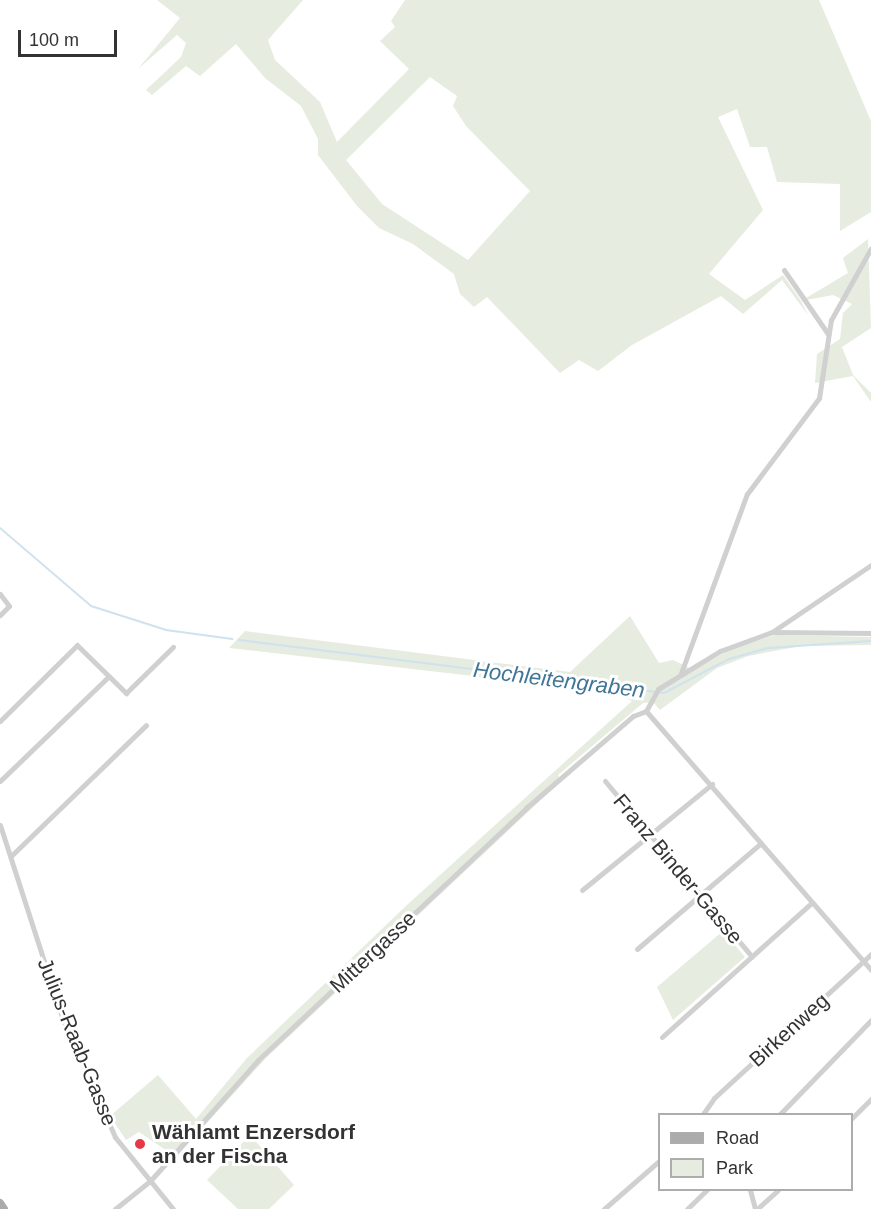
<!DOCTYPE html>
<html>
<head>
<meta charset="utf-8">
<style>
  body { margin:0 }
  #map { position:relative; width:871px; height:1209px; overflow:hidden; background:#fff; font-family:Helvetica,sans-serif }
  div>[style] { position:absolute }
  .green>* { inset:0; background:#e6ecdf }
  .stream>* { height:2px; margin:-1px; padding:0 1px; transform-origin:1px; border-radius:1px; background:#cfe2ee }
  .minor>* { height:5px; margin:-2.5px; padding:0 2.5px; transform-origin:2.5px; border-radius:2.5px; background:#d0d0d0 }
  .primary>* { height:8px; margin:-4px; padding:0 4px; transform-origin:4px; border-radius:4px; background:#ababab }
  .dots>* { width:16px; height:16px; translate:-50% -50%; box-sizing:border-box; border:3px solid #fff; border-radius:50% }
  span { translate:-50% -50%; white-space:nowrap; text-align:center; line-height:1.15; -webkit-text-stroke:6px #fff; paint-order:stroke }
  .street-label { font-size:21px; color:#333 }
  .poi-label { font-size:21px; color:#333; font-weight:700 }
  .left { translate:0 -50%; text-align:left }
  .water-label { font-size:22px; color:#3f7597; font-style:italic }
  .legend { position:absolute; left:658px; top:1113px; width:195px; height:78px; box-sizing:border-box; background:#fff; border:2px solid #adadad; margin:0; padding:8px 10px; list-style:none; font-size:18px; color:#333 }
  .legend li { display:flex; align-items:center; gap:12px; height:30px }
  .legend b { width:30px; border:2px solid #adadad }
  .scale { position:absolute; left:18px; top:30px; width:99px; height:27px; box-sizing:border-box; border:3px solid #333; border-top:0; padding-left:8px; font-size:18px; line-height:21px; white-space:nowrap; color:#333; -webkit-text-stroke:4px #fff; paint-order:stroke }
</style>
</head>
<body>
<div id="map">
  <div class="green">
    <div style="clip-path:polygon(evenodd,157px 0,303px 0,268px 40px,275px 60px,320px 102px,337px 142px,409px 69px,380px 41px,395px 27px,391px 21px,405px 0,819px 0,871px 121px,871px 212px,840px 231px,840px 184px,777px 182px,767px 147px,750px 147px,737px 109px,718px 117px,763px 210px,709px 274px,745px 300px,783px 275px,801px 301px,848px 273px,843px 258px,868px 239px,871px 328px,842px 347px,853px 375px,871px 393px,871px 402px,853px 376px,815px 383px,817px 354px,840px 339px,843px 313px,852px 304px,833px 295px,801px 301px,808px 315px,782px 280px,743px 314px,721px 296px,632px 345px,598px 371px,579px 360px,560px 373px,487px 297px,474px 307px,460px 294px,454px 274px,413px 244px,379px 228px,357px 206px,318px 155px,318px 139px,301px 106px,265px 78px,236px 44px,200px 76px,186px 66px,152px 95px,146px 90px,181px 57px,186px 43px,177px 35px,138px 69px,180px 18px,157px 0,430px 77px,457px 96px,453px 106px,466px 126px,530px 191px,468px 260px,382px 204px,346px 160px,430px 77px)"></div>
    <div style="clip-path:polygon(630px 616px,659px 663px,673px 660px,694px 670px,729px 650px,775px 635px,871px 637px,871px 645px,801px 646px,748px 656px,717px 668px,660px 710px,653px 702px,643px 703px,558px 775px,561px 781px,266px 1058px,176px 1157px,139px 1132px,126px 1140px,110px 1116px,158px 1075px,196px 1119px,247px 1058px,407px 905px,632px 701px,612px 692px,229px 648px,245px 631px,570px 672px)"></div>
    <div style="clip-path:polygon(723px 931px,745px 957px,673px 1020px,657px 987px)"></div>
    <div style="clip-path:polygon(250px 1135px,294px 1185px,269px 1209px,238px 1209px,207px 1180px)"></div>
  </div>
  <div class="stream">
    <div style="left:0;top:528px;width:120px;rotate:40.6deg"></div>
    <div style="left:91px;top:606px;width:79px;rotate:17.7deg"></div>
    <div style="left:166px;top:630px;width:67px;rotate:7.8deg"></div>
    <div style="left:239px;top:640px;width:428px;rotate:7.1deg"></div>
    <div style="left:664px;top:693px;width:73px;rotate:-27.6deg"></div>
    <div style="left:729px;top:659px;width:41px;rotate:-15.8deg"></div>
    <div style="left:768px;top:648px;width:103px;rotate:-3.9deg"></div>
  </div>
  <div class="minor">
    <div style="left:784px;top:270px;width:78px;rotate:55.5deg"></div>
    <div style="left:0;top:594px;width:15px;rotate:53deg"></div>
    <div style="left:9px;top:606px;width:13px;rotate:135deg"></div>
    <div style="left:772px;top:632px;width:120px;rotate:-34.1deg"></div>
    <div style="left:681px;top:673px;width:191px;rotate:-69.8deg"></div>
    <div style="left:747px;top:494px;width:120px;rotate:-53.1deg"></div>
    <div style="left:819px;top:398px;width:79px;rotate:-81.3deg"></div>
    <div style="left:831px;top:320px;width:82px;rotate:-60.9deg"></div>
    <div style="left:646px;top:711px;width:343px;rotate:49deg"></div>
    <div style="left:0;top:721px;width:108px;rotate:-44.6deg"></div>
    <div style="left:77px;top:645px;width:69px;rotate:44.4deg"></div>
    <div style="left:126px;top:693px;width:66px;rotate:-44.4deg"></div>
    <div style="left:0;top:781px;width:151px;rotate:-43.9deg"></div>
    <div style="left:605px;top:781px;width:229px;rotate:50.1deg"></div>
    <div style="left:0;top:825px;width:205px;rotate:72.1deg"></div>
    <div style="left:63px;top:1020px;width:128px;rotate:66deg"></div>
    <div style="left:115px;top:1137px;width:92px;rotate:51.1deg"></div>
    <div style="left:11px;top:856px;width:188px;rotate:-44.1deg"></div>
    <div style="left:582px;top:890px;width:168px;rotate:-39.2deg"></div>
    <div style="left:637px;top:949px;width:163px;rotate:-40.5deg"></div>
    <div style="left:662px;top:1037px;width:199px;rotate:-41.9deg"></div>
    <div style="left:703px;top:1114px;width:19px;rotate:-55deg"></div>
    <div style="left:714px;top:1098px;width:213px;rotate:-42.5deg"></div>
    <div style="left:780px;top:1114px;width:131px;rotate:-45.9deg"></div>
    <div style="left:852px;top:1118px;width:27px;rotate:-45deg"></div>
    <div style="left:750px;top:1190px;width:20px;rotate:75deg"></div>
    <div style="left:115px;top:1209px;width:45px;rotate:-38.7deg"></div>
    <div style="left:150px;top:1181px;width:162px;rotate:-48.2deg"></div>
    <div style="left:258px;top:1060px;width:368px;rotate:-43.2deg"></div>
    <div style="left:526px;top:808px;width:141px;rotate:-40.7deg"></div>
    <div style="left:633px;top:716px;width:14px;rotate:-21deg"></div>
    <div style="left:646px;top:711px;width:25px;rotate:-61deg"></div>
    <div style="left:658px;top:689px;width:73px;rotate:-31.5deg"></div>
    <div style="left:720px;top:651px;width:55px;rotate:-20.1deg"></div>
    <div style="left:772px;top:632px;width:99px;rotate:0.6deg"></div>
    <div style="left:604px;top:1209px;width:74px;rotate:-41.2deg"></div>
    <div style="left:687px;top:1209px;width:28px;rotate:-44deg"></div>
    <div style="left:757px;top:1209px;width:28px;rotate:-42deg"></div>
  </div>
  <div class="primary">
    <div style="left:0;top:1203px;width:7px;rotate:56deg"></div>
  </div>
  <div class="dots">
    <div style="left:140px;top:1144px;background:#e63946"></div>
  </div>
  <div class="street-label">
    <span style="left:678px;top:869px;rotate:50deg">Franz Binder-Gasse</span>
    <span style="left:373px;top:952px;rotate:-43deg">Mittergasse</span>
    <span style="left:789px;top:1030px;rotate:-42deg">Birkenweg</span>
    <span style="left:77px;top:1042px;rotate:68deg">Julius-Raab-Gasse</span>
  </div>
  <div class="poi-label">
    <span class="left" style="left:152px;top:1144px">Wählamt Enzersdorf<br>an der Fischa</span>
  </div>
  <div class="water-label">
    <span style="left:559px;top:680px;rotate:7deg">Hochleitengraben</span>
  </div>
  <ul class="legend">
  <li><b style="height:8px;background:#ababab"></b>Road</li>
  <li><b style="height:16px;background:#e6ecdf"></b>Park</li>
  </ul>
  <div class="scale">100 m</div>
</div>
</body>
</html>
